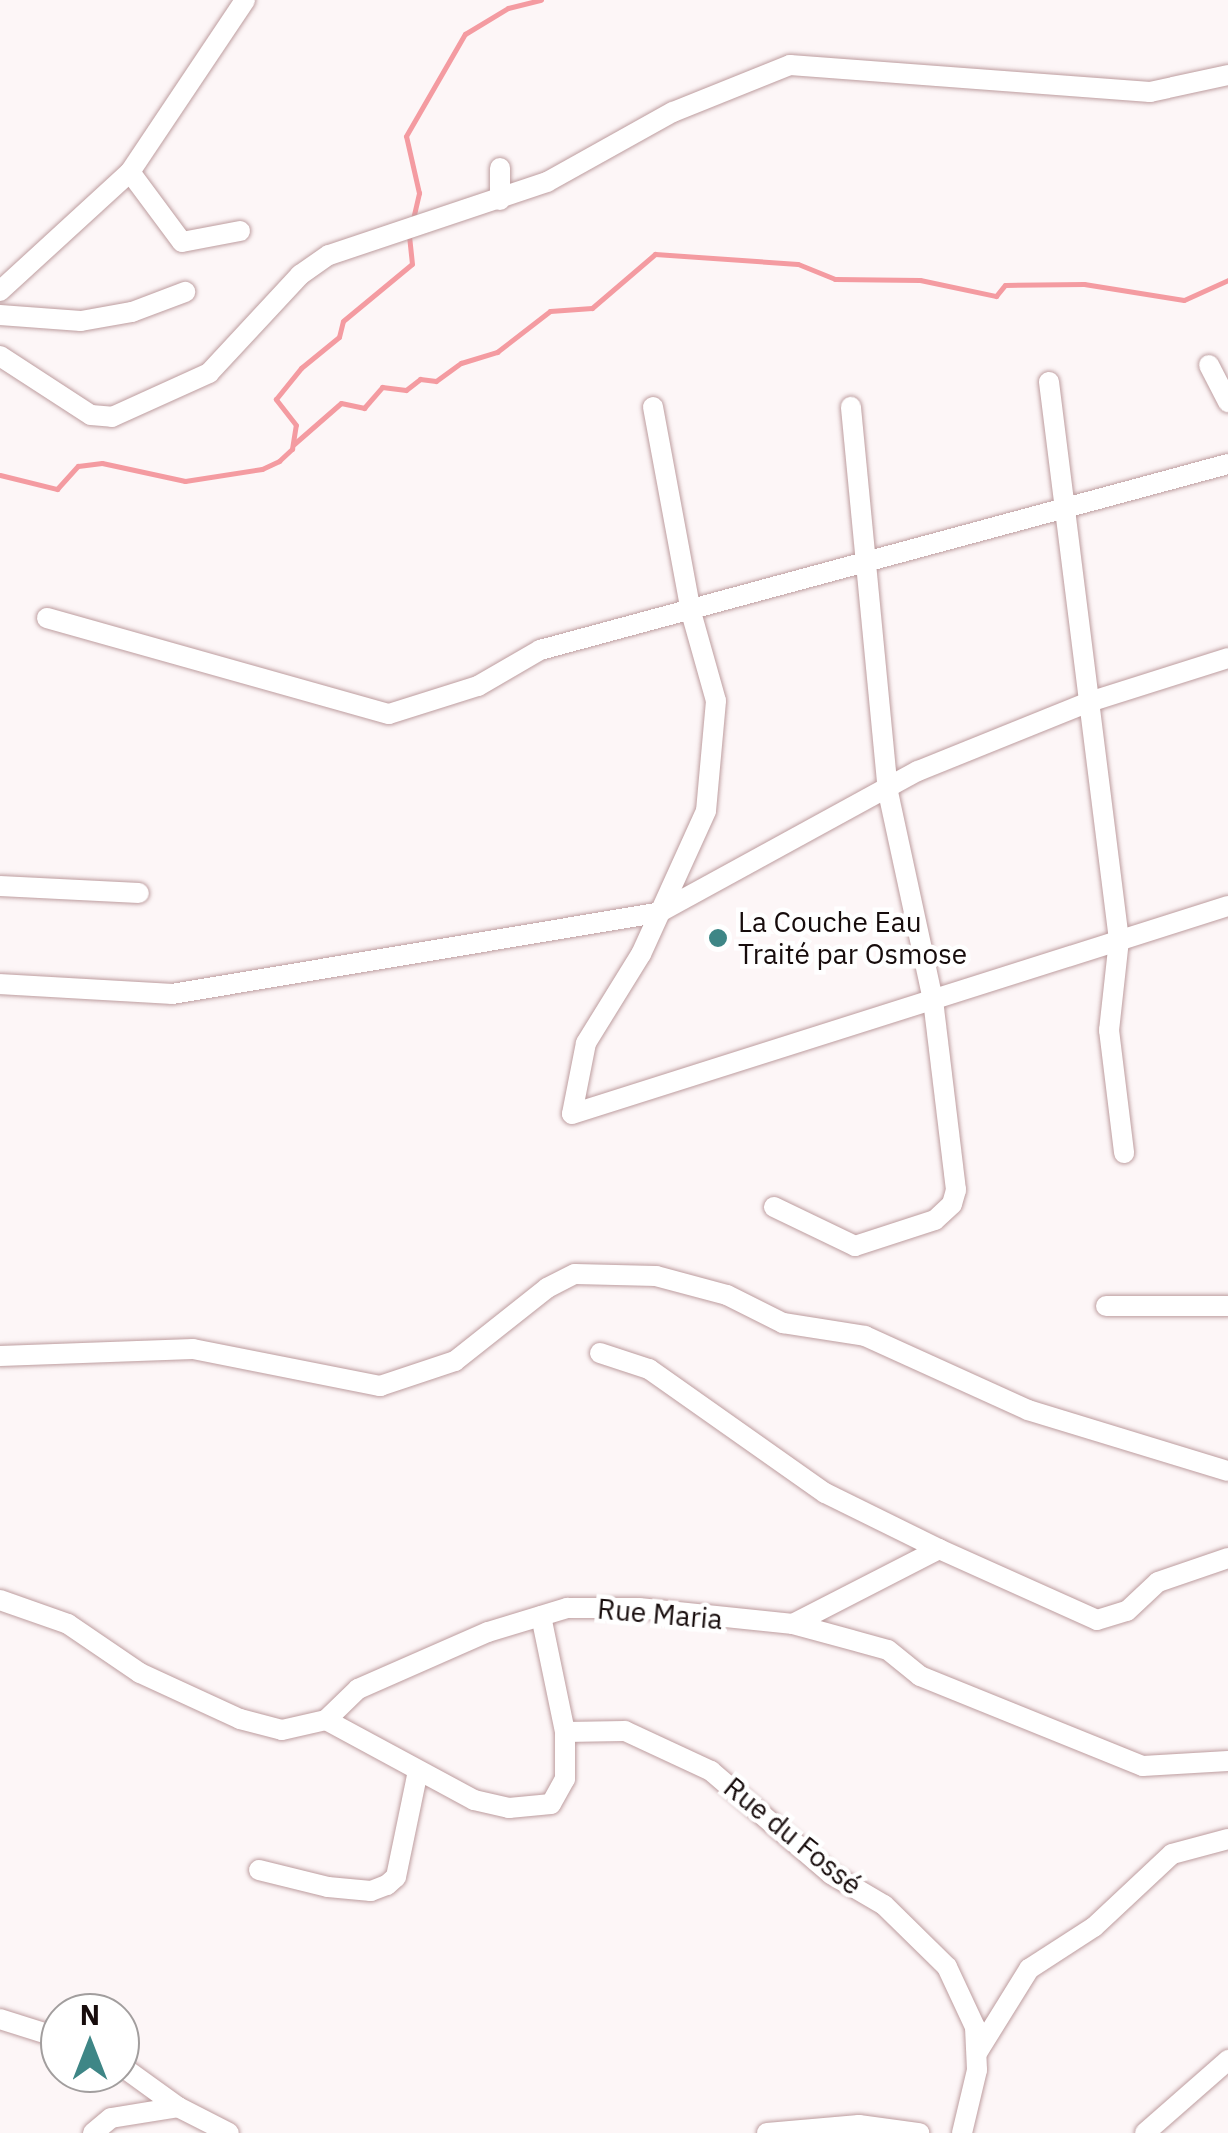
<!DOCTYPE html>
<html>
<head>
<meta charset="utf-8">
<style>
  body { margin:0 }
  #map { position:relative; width:1228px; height:2133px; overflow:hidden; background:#fdf6f7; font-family:"IBM Plex Sans",sans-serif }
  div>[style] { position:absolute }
  .stream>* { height:5px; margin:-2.5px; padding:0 2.5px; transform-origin:2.5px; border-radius:2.5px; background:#f49ba1 }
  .roads { filter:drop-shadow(0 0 2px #bd9d9f) drop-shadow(0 0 2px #bd9d9f) }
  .minor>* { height:20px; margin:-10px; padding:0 10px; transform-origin:10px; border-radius:10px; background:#fff }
  .dots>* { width:28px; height:28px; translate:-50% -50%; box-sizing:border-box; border:5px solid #fff; border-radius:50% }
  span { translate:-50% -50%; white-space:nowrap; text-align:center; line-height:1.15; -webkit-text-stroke:9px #fff; paint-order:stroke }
  .poi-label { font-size:28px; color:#170c0c }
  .left { translate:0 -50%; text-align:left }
  .street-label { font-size:28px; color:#170c0c }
  .north { position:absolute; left:40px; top:1993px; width:100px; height:100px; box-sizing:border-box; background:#fff; border:2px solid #a29e9e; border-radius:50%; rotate:0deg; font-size:28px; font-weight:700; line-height:40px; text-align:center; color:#170c0c }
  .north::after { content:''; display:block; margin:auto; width:35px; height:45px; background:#3e8686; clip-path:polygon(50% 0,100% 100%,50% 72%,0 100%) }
</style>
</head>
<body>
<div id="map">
  <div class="stream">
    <div style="left:413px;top:219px;width:27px;rotate:-77deg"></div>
    <div style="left:419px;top:193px;width:58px;rotate:-102.8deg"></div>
    <div style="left:406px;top:136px;width:118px;rotate:-60deg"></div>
    <div style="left:465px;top:34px;width:50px;rotate:-31.2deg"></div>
    <div style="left:508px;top:8px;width:34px;rotate:-14deg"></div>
    <div style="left:294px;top:444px;width:62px;rotate:-41.1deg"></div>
    <div style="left:341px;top:403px;width:24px;rotate:12deg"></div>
    <div style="left:364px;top:408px;width:28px;rotate:-49deg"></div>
    <div style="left:382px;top:387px;width:24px;rotate:7deg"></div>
    <div style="left:406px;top:390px;width:18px;rotate:-38deg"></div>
    <div style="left:420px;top:379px;width:16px;rotate:7deg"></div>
    <div style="left:436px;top:381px;width:31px;rotate:-36deg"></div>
    <div style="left:461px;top:363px;width:38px;rotate:-17deg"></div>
    <div style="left:497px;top:352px;width:67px;rotate:-37.7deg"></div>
    <div style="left:550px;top:311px;width:42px;rotate:-4.1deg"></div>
    <div style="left:592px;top:308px;width:83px;rotate:-40.6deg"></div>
    <div style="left:655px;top:254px;width:143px;rotate:4deg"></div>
    <div style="left:798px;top:264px;width:40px;rotate:22deg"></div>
    <div style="left:835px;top:279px;width:85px;rotate:0.7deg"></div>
    <div style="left:920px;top:280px;width:78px;rotate:11.9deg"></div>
    <div style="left:996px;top:296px;width:14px;rotate:-51deg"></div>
    <div style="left:1005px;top:285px;width:79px;rotate:-0.7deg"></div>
    <div style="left:1084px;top:284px;width:101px;rotate:9.1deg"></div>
    <div style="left:1184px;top:300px;width:48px;rotate:-24.4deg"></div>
    <div style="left:0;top:475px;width:59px;rotate:13.8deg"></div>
    <div style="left:57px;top:489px;width:31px;rotate:-48deg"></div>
    <div style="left:78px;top:466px;width:24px;rotate:-7deg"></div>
    <div style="left:102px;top:463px;width:85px;rotate:12.2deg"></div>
    <div style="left:185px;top:481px;width:78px;rotate:-8.9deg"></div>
    <div style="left:262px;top:469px;width:19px;rotate:-25deg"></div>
    <div style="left:279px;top:461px;width:18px;rotate:-43deg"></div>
    <div style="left:292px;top:449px;width:24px;rotate:-81deg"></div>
    <div style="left:296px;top:425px;width:33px;rotate:-128deg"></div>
    <div style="left:276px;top:399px;width:40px;rotate:-51deg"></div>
    <div style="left:301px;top:368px;width:49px;rotate:-39.2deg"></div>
    <div style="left:339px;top:337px;width:16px;rotate:-76deg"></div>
    <div style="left:343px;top:321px;width:89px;rotate:-39.6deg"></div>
    <div style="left:412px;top:264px;width:30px;rotate:-96deg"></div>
  </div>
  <div class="roads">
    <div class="minor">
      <div style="left:500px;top:168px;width:32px;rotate:90deg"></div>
      <div style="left:130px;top:172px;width:87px;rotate:53.4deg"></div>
      <div style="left:182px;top:242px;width:59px;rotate:-10.7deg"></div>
      <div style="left:0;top:291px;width:176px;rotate:-42.5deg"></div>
      <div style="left:130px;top:172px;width:207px;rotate:-56.2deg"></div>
      <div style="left:0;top:315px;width:81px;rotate:4.2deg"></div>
      <div style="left:81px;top:321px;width:52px;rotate:-10deg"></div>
      <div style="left:132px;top:312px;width:57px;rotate:-20.7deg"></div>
      <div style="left:0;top:356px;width:108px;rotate:33deg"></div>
      <div style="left:91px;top:415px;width:21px;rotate:5deg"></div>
      <div style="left:112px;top:417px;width:107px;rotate:-24.4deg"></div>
      <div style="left:209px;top:373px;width:134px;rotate:-47.1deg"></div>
      <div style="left:300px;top:275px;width:35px;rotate:-35deg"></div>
      <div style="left:329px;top:255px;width:230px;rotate:-18.5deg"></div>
      <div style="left:547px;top:182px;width:144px;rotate:-29.1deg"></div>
      <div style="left:673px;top:112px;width:126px;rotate:-21.9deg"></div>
      <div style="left:790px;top:65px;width:361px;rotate:4.3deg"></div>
      <div style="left:1150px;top:92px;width:80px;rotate:-12.3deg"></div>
      <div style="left:1209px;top:365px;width:42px;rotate:62.8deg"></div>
      <div style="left:1049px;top:382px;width:562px;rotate:82.85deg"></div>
      <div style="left:1119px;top:940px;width:91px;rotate:96.3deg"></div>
      <div style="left:1109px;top:1030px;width:124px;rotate:83deg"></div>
      <div style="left:653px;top:407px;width:208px;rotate:79.5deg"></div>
      <div style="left:691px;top:612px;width:92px;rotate:74.3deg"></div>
      <div style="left:716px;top:701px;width:110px;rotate:95.2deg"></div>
      <div style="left:706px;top:811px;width:157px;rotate:114.4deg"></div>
      <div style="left:641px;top:954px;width:105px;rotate:121.7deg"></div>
      <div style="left:586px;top:1043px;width:72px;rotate:101.2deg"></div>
      <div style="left:572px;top:1114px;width:688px;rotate:-17.59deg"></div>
      <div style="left:47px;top:618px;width:355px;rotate:15.7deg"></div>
      <div style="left:389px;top:714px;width:93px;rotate:-17.5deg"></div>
      <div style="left:478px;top:686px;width:72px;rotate:-30.1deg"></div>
      <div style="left:540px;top:650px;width:713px;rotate:-15.13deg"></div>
      <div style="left:0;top:886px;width:139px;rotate:2.9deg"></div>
      <div style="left:0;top:984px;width:172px;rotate:3.3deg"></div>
      <div style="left:172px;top:994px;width:495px;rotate:-9.5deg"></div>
      <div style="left:660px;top:912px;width:294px;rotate:-28.7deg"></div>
      <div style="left:918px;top:771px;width:181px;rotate:-22deg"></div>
      <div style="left:1086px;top:703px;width:149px;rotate:-17.6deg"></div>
      <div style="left:774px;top:1207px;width:90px;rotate:25.7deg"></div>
      <div style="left:855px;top:1246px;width:84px;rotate:-18deg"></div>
      <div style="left:935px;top:1220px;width:23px;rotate:-43deg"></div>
      <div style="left:952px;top:1204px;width:15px;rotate:-74deg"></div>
      <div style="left:956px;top:1190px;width:191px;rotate:-96.9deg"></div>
      <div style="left:933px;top:1000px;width:213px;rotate:-102.2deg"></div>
      <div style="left:888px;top:792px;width:387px;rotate:-95.5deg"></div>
      <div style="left:1106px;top:1306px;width:122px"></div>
      <div style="left:600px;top:1353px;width:52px;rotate:18.1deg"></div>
      <div style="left:649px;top:1369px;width:215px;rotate:35.2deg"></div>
      <div style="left:825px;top:1493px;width:127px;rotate:26.2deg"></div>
      <div style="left:0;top:1356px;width:193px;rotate:-2.1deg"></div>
      <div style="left:193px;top:1349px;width:191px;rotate:11.2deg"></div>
      <div style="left:380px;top:1386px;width:79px;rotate:-18.4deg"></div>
      <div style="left:455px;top:1361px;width:117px;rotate:-38.4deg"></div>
      <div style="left:547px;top:1288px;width:31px;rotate:-27deg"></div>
      <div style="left:575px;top:1274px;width:81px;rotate:1.4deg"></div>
      <div style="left:656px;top:1276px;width:73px;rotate:15deg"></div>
      <div style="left:727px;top:1295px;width:63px;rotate:26.6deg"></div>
      <div style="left:783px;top:1323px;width:83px;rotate:9deg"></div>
      <div style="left:865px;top:1336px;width:179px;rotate:24.4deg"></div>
      <div style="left:1028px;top:1410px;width:209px;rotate:17deg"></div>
      <div style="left:0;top:1600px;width:72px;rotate:19.4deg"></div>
      <div style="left:68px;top:1624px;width:87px;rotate:34.2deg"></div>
      <div style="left:140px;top:1673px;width:110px;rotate:24.7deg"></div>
      <div style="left:240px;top:1719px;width:43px;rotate:14.7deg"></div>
      <div style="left:282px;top:1730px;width:45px;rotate:-12.8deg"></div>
      <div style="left:326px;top:1720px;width:45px;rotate:-44.1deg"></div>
      <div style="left:358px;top:1689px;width:142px;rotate:-23.7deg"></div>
      <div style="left:488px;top:1632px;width:83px;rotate:-16.9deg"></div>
      <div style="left:567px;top:1608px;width:72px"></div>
      <div style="left:639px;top:1608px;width:155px;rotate:5.9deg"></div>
      <div style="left:793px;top:1624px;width:98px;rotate:15.3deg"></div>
      <div style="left:888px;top:1650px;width:41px;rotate:39.1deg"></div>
      <div style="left:920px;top:1676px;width:240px;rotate:22deg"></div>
      <div style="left:1143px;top:1766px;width:85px;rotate:-3.4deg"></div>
      <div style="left:541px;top:1616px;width:118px;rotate:78.3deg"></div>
      <div style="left:565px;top:1732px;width:60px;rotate:-1deg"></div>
      <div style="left:625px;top:1731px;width:95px;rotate:24.9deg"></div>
      <div style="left:711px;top:1771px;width:158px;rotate:40.6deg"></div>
      <div style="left:831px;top:1874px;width:61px;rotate:30.3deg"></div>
      <div style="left:884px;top:1905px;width:88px;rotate:44.5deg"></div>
      <div style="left:947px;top:1967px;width:66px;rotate:65deg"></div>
      <div style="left:975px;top:2027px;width:43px;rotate:87.3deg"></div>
      <div style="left:977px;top:2070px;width:65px;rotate:103.4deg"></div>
      <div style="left:793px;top:1624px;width:164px;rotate:-27.2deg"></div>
      <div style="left:939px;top:1549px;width:173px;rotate:24.2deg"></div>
      <div style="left:1097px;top:1620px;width:31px;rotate:-17deg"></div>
      <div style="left:1127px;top:1611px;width:42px;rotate:-43.1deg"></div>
      <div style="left:1158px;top:1582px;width:74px;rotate:-18.9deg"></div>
      <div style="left:326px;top:1720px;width:168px;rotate:28.4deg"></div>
      <div style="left:474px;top:1800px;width:36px;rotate:13deg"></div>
      <div style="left:509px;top:1808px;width:42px;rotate:-5.4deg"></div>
      <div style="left:551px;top:1804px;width:29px;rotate:-61deg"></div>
      <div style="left:565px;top:1779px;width:47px;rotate:-90deg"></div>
      <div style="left:259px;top:1870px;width:71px;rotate:13.8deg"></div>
      <div style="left:328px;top:1887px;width:43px;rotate:5.3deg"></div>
      <div style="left:371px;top:1891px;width:17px;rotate:-21deg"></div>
      <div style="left:387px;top:1885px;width:12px;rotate:-42deg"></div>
      <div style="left:396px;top:1877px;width:108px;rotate:-78.3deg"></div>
      <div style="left:0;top:2019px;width:63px;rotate:17.6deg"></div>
      <div style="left:977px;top:2053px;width:99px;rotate:-58.2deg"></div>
      <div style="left:1029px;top:1969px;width:77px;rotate:-32.9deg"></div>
      <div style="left:1094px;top:1927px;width:107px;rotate:-43.1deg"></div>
      <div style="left:1172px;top:1854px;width:58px;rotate:-15deg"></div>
      <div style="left:120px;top:2065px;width:72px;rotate:35.9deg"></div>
      <div style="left:93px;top:2133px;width:23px;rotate:-40deg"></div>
      <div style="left:111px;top:2118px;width:68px;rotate:-9.3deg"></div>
      <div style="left:178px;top:2107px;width:57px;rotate:27deg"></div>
      <div style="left:767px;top:2133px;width:92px;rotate:-5deg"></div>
      <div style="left:859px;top:2125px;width:61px;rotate:7.6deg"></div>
      <div style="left:1145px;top:2133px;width:111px;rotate:-41.3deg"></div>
    </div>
  </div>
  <div class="dots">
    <div style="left:718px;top:938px;background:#3e8686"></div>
  </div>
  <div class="poi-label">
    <span class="left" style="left:738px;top:938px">La Couche Eau<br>Traité par Osmose</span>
  </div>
  <div class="street-label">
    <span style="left:660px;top:1614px;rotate:5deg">Rue Maria</span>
    <span style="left:793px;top:1836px;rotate:39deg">Rue du Fossé</span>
  </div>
  <div class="north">N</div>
</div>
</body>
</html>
